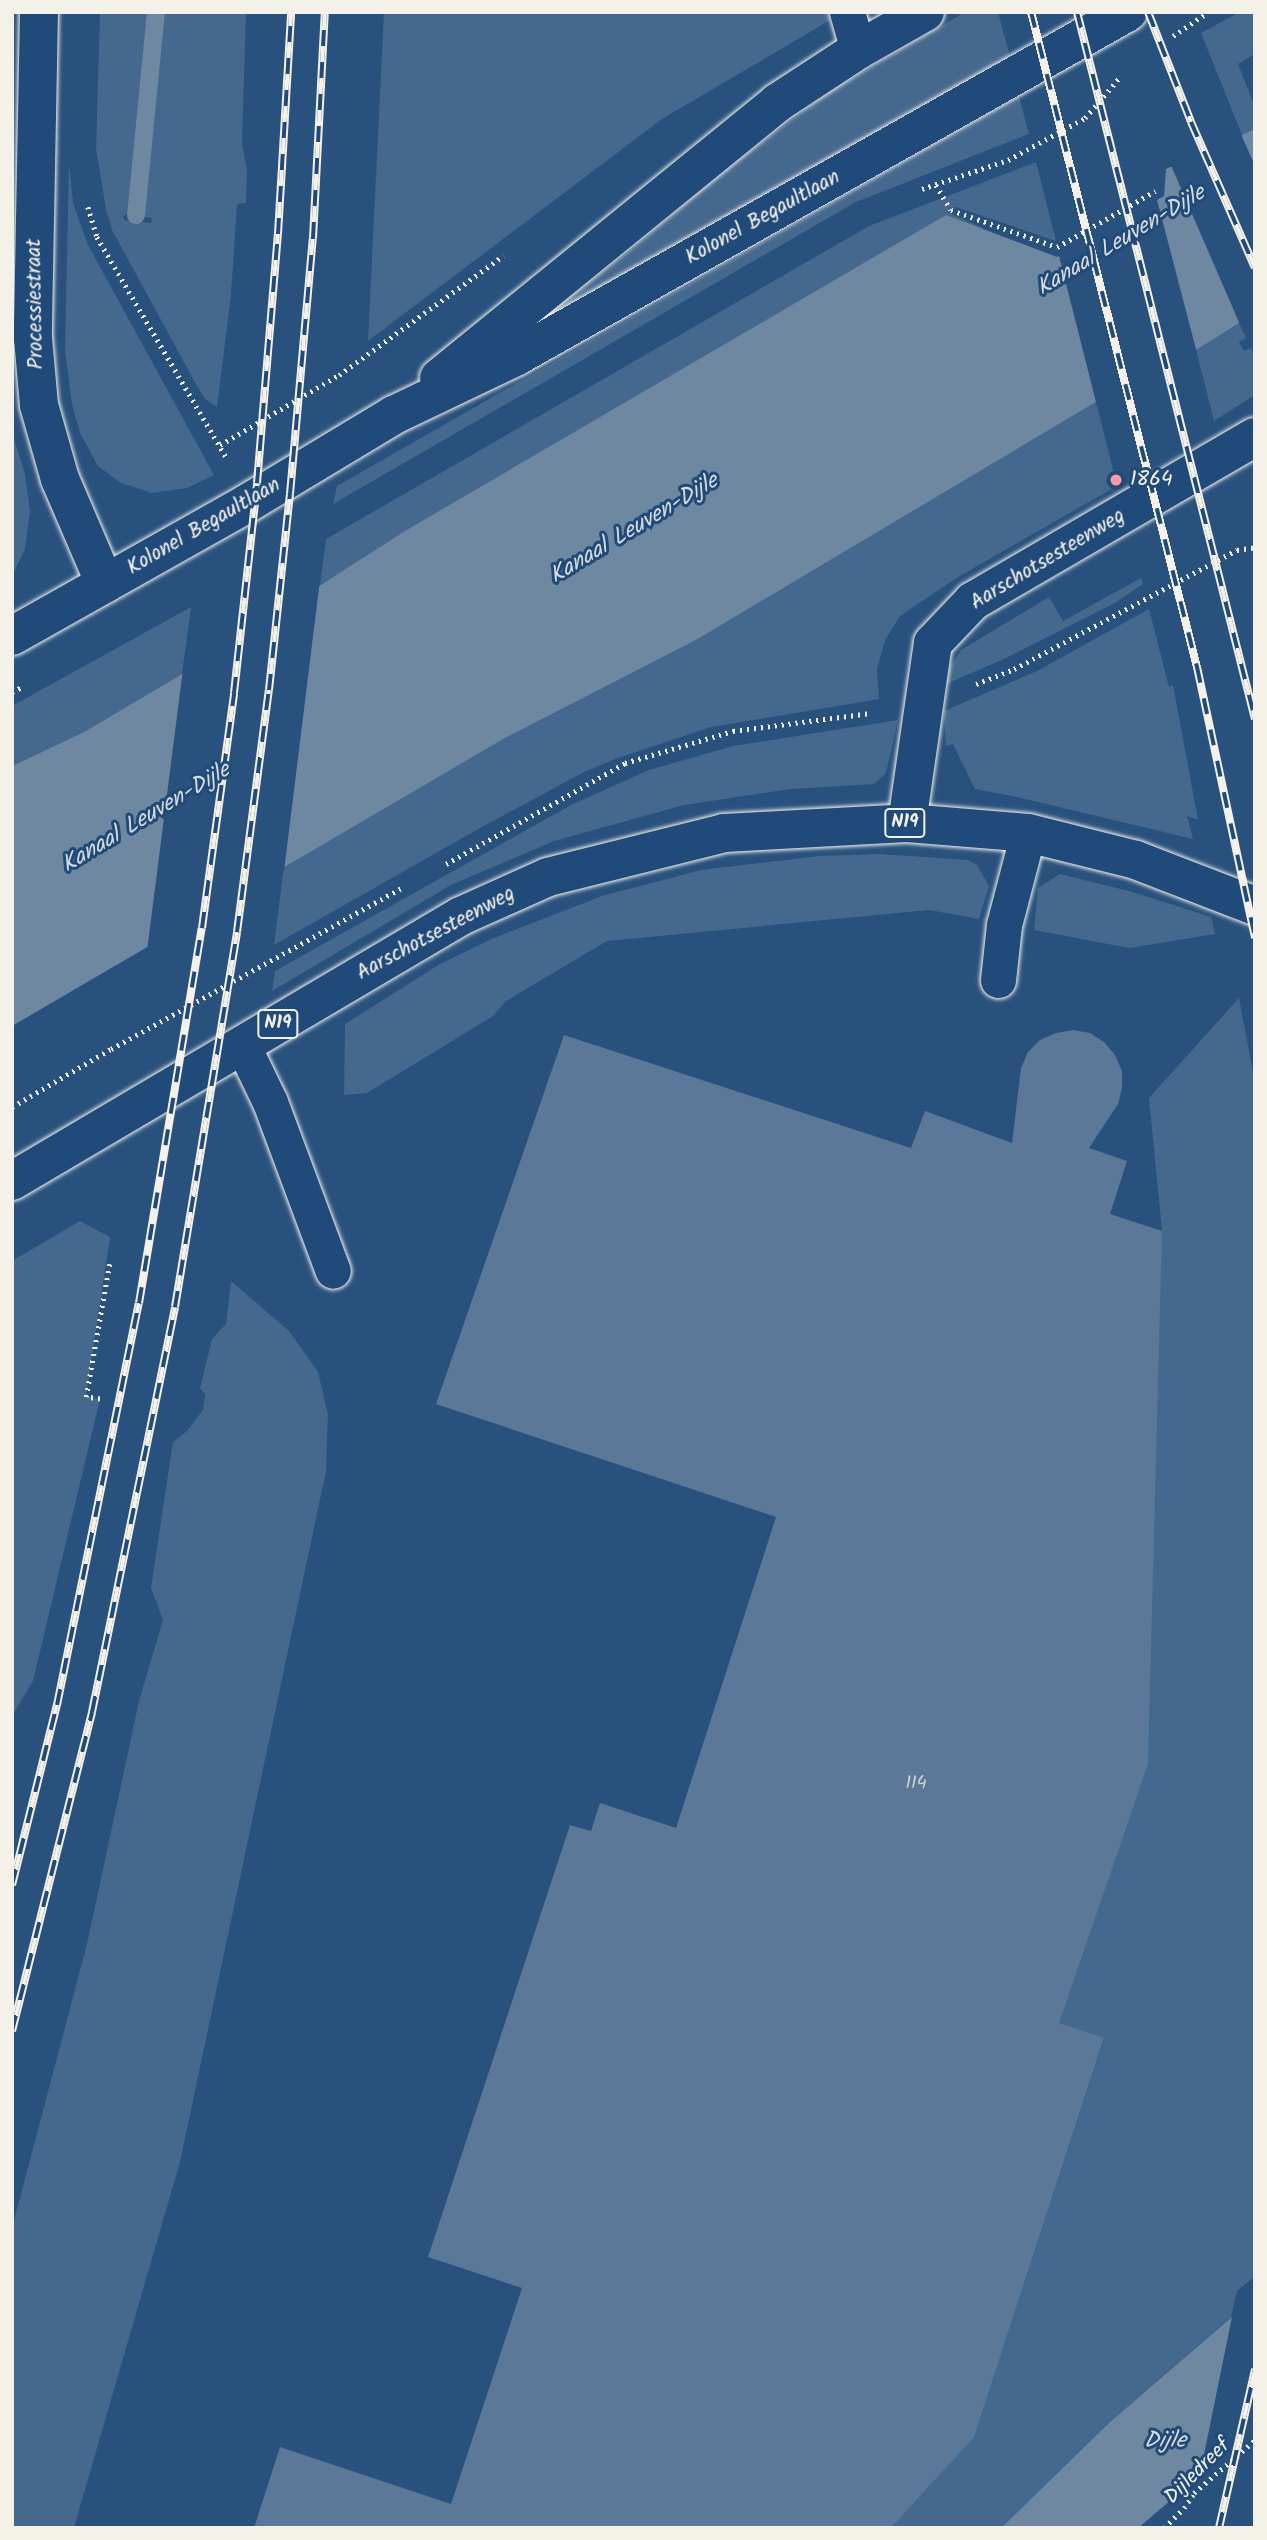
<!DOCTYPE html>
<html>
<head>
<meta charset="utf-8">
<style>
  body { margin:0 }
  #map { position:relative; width:1267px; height:2540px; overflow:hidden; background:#28517e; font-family:Kalam,sans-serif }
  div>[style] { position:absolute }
  .green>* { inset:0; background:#45688e }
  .water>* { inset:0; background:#6e88a2 }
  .pier>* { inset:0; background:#28517e }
  .stream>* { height:18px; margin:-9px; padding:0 9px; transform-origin:9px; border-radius:9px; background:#6e88a2 }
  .building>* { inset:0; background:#5b7899 }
  .path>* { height:4.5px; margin-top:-2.25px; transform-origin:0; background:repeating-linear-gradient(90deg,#f4f1e8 0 2px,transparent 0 7px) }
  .roads { filter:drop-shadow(0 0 2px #f4f1e8) drop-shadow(0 0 2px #f4f1e8) }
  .lane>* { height:35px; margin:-17.5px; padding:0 17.5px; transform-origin:17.5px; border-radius:17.5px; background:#1f4a7a }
  .street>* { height:38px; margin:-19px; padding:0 19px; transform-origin:19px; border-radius:19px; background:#1f4a7a }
  .secondary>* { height:38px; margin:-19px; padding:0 19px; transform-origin:19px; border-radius:19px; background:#1f4a7a }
  .primary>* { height:38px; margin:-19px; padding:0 19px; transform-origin:19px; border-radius:19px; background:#1f4a7a }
  .rail>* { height:8px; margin-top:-4px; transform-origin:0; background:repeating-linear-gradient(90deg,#1f4a7a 0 16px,#f4f1e8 0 32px); box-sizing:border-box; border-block:2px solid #f4f1e8 }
  .dots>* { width:19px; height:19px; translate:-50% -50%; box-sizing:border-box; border:4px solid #1f4a7a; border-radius:50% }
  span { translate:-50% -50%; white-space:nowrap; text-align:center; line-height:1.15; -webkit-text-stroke:6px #1f4a7a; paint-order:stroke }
  .number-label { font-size:18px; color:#ced3d4 }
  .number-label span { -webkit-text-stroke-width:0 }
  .shield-label span { padding:2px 5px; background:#1f4a7a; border:2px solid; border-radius:5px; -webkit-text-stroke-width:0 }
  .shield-label { font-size:19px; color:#f4f1e8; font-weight:700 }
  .street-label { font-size:21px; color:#f4f1e8 }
  .poi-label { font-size:21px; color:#f4f1e8 }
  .left { translate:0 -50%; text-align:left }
  .water-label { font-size:23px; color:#d9dcda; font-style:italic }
  .frame { position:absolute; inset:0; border:14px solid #f4f1e8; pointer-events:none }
</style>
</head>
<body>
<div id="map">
  <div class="green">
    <div style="clip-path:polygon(100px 12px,147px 12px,127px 214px,123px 216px,124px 220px,151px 223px,152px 218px,140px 216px,158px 12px,246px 12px,242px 143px,247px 170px,246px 203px,237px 204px,231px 295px,217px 407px,205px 399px,197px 386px,112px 230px,106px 209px,96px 149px)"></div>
    <div style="clip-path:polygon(384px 12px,844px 12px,662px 119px,368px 341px)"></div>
    <div style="clip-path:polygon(965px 12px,998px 12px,1010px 57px,505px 346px,626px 254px,728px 168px,829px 92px)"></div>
    <div style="clip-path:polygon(1240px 12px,1255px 12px,1255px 54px,1238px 64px,1255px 107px,1255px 129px,1242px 135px,1201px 33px)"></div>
    <div style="clip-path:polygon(1019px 96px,1029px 134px,856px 202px,333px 504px,337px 486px)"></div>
    <div style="clip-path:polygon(69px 162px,73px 203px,88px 245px,214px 475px,187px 488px,152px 493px,121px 483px,98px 466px,80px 433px,72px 404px,65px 350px)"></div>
    <div style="clip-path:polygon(1036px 162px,1056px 241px,956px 207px,947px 212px,983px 228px,320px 585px,326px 539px,869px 226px)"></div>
    <div style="clip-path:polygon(1239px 323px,1246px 338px,1239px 342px,1244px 351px,1251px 348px,1255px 356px,1255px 395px,1214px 421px,1196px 350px)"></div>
    <div style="clip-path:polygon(1096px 402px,1117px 486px,958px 577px,900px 616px,885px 640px,877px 669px,879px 699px,711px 727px,618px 758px,584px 772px,480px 828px,274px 945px,284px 866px,505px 738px,696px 640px)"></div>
    <div style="clip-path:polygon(12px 432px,25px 474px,30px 511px,25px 549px,12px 576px)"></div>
    <div style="clip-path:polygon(1141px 578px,1143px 584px,1115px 603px,1004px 659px,946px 684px,950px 667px,961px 650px,1049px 597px,1063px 621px)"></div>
    <div style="clip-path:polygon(191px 607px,182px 674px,84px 732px,12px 766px,12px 706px)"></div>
    <div style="clip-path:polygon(1149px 609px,1169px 687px,1173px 685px,1198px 820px,1187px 816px,1193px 839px,1013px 796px,975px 789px,953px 744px,946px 746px,944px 711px,1037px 671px)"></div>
    <div style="clip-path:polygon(898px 720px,886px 773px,874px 784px,791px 789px,684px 805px,554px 841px,451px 885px,272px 991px,275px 971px,571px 805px,649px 770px,733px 746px)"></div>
    <div style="clip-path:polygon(879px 854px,968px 860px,977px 865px,989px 886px,979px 919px,929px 910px,607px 941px,506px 1001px,493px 1016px,367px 1093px,344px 1095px,345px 1024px,440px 964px,494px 938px,602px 896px,701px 870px,820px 856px)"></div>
    <div style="clip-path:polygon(1060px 874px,1133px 892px,1211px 917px,1215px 934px,1129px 948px,1034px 930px,1038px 888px)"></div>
    <div style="clip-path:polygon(1239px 998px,1255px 1083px,1253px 2278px,1237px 2291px,1231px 2317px,1110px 2422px,1001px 2528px,891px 2528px,974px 2436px,1104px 2039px,1059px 2023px,1162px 1231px,1149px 1098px)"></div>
    <div style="clip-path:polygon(80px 1221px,110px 1237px,86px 1396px,100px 1399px,33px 1681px,12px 1716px,12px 1261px)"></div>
    <div style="clip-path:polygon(231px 1281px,289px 1331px,318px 1372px,328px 1415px,326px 1471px,180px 2162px,77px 2517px,74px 2528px,12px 2528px,12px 2228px,87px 1944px,139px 1701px,163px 1620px,151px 1588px,173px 1442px,187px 1431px,203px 1410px,205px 1394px,200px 1388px,212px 1339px,226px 1324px)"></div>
  </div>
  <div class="water">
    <div style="clip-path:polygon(1255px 129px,1255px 313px,1196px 350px,1096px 402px,696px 640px,505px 738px,12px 1026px,12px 766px,84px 732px,182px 674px,405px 531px,946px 215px,1057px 257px,1164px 196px,1166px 169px)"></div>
    <div style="clip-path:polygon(1255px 2297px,1255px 2429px,1138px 2528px,1001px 2528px,1110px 2422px)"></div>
  </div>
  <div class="pier">
    <div style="clip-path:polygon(1240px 132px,1255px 166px,1255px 317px,1241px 327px,1170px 163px)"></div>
    <div style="clip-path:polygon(1156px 196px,1197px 353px,1097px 406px,1058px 252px)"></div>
    <div style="clip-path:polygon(320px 580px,284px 871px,147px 951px,183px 669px)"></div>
    <div style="clip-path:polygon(1255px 2294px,1255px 2434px,1198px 2484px,1233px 2312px)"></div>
  </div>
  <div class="stream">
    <div style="left:136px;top:215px;width:204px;rotate:-84.4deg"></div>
  </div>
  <div class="building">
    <div style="clip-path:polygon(1073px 1030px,1090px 1033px,1104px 1042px,1115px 1055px,1122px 1071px,1122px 1088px,1118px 1104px,1089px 1148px,1127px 1161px,1110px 1214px,1162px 1231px,1148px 1764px,1059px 2023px,1104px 2038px,974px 2437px,891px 2528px,254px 2528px,280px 2447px,451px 2504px,522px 2288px,428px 2257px,570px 1825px,591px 1831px,600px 1803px,676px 1828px,776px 1517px,436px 1404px,564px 1035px,911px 1148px,925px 1111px,1012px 1143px,1021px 1068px,1028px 1052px,1040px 1040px,1056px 1033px)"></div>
  </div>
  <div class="path">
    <div style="left:1173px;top:36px;width:42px;rotate:-34.4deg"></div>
    <div style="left:936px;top:185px;width:29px;rotate:59deg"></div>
    <div style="left:951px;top:210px;width:112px;rotate:19.2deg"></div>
    <div style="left:1057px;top:247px;width:113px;rotate:-29.7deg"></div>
    <div style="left:922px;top:189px;width:91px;rotate:-18.6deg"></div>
    <div style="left:1008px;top:160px;width:88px;rotate:-28.6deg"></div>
    <div style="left:1085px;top:118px;width:54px;rotate:-49.5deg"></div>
    <div style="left:88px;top:207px;width:31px;rotate:73deg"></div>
    <div style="left:97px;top:237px;width:257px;rotate:59.6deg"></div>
    <div style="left:220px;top:445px;width:138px;rotate:-30.5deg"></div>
    <div style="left:339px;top:375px;width:203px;rotate:-36deg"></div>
    <div style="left:976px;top:684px;width:41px;rotate:-21.5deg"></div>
    <div style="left:1014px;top:669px;width:253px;rotate:-28.1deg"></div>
    <div style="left:1237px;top:550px;width:18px;rotate:-9deg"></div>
    <div style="left:12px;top:692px;width:13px;rotate:-27deg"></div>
    <div style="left:446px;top:864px;width:206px;rotate:-29.4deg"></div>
    <div style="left:625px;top:763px;width:113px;rotate:-16.5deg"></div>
    <div style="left:733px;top:731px;width:139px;rotate:-7.4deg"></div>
    <div style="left:12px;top:1107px;width:115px;rotate:-30.4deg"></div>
    <div style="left:111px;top:1049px;width:333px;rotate:-29deg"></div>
    <div style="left:100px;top:1399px;width:14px;rotate:-172deg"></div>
    <div style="left:86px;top:1397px;width:138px;rotate:-80deg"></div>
    <div style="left:1164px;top:2528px;width:28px;rotate:-45deg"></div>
    <div style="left:1184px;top:2508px;width:18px;rotate:-56deg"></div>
    <div style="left:1194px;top:2493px;width:81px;rotate:-41deg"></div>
  </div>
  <div class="roads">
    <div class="lane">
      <div style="left:847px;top:12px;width:40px;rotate:74deg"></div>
      <div style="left:998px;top:980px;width:55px;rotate:-83.8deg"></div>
      <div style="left:1004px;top:925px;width:95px;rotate:-75.4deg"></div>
      <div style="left:243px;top:1046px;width:62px;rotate:64.3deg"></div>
      <div style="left:270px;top:1102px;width:180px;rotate:69.6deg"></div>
    </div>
    <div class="street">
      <div style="left:907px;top:823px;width:182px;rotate:-81.8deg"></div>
      <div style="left:933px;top:643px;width:58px;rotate:-46.4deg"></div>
      <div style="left:973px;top:601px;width:326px;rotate:-30.2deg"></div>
    </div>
    <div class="secondary">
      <div style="left:39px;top:12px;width:326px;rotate:91.1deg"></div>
      <div style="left:33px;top:338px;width:67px;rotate:84.9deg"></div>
      <div style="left:39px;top:405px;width:77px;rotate:74.2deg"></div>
      <div style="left:60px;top:479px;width:114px;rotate:66.8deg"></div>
      <div style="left:439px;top:378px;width:436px;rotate:-39.1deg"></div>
      <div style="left:777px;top:103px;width:97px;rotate:-33.2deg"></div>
      <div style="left:858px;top:50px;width:77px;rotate:-29.6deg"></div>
      <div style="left:12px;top:636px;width:271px;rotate:-29.4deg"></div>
      <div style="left:248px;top:503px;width:170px;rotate:-31.1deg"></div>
      <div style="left:394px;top:415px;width:136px;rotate:-25.6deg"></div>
      <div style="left:517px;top:356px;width:701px;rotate:-29.38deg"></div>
    </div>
    <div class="primary">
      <div style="left:12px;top:1181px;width:521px;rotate:-30.55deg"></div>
      <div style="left:461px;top:916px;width:95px;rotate:-24.1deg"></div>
      <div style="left:548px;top:877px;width:181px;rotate:-14deg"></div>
      <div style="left:724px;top:833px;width:183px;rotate:-3.1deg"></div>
      <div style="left:907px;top:823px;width:121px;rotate:4.7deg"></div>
      <div style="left:1028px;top:833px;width:111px;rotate:14deg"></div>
      <div style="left:1136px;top:860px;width:128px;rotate:21.1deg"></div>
    </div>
  </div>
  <div class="rail">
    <div style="left:1031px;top:12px;width:676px;rotate:75.78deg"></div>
    <div style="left:1197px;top:667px;width:277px;rotate:77.9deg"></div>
    <div style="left:1077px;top:12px;width:729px;rotate:75.87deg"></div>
    <div style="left:1148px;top:12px;width:118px;rotate:68.6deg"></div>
    <div style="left:1191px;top:122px;width:159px;rotate:66.3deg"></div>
    <div style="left:12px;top:1885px;width:186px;rotate:-76deg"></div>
    <div style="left:57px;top:1705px;width:410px;rotate:-78.5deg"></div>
    <div style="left:139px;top:1303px;width:380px;rotate:-80.5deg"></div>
    <div style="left:202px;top:928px;width:237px;rotate:-82.2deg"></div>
    <div style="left:234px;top:693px;width:211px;rotate:-83.7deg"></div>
    <div style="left:257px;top:483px;width:250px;rotate:-85.2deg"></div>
    <div style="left:278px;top:234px;width:222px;rotate:-86.6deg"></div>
    <div style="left:12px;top:2031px;width:329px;rotate:-75.9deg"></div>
    <div style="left:92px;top:1712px;width:413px;rotate:-78.4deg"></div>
    <div style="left:175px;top:1307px;width:380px;rotate:-80.6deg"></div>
    <div style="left:237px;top:932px;width:244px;rotate:-82.5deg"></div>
    <div style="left:269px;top:690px;width:197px;rotate:-83.9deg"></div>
    <div style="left:290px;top:494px;width:257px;rotate:-84.9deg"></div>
    <div style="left:313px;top:238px;width:226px;rotate:-87deg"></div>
    <div style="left:1219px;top:2528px;width:163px;rotate:-77.2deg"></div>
  </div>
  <div class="dots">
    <div style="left:1116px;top:480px;background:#ff9aa2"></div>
  </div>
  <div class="number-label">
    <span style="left:916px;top:1784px">114</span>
  </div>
  <div class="shield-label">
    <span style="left:905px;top:823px">N19</span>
    <span style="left:278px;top:1024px">N19</span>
  </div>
  <div class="street-label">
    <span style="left:763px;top:218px;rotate:-29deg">Kolonel Begaultlaan</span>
    <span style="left:36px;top:304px;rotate:-91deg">Processiestraat</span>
    <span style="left:204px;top:527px;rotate:-30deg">Kolonel Begaultlaan</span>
    <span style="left:1048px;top:560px;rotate:-31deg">Aarschotsesteenweg</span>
    <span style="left:436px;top:934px;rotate:-28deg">Aarschotsesteenweg</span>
    <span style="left:1198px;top:2472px;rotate:-45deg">Dijledreef</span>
  </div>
  <div class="poi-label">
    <span class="left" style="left:1130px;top:480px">1864</span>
  </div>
  <div class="water-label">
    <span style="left:1121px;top:241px;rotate:-31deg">Kanaal Leuven-Dijle</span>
    <span style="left:634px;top:529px;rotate:-31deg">Kanaal Leuven-Dijle</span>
    <span style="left:146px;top:818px;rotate:-31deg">Kanaal Leuven-Dijle</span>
    <span style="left:1165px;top:2441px">Dijle</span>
  </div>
  <div class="frame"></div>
</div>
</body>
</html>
